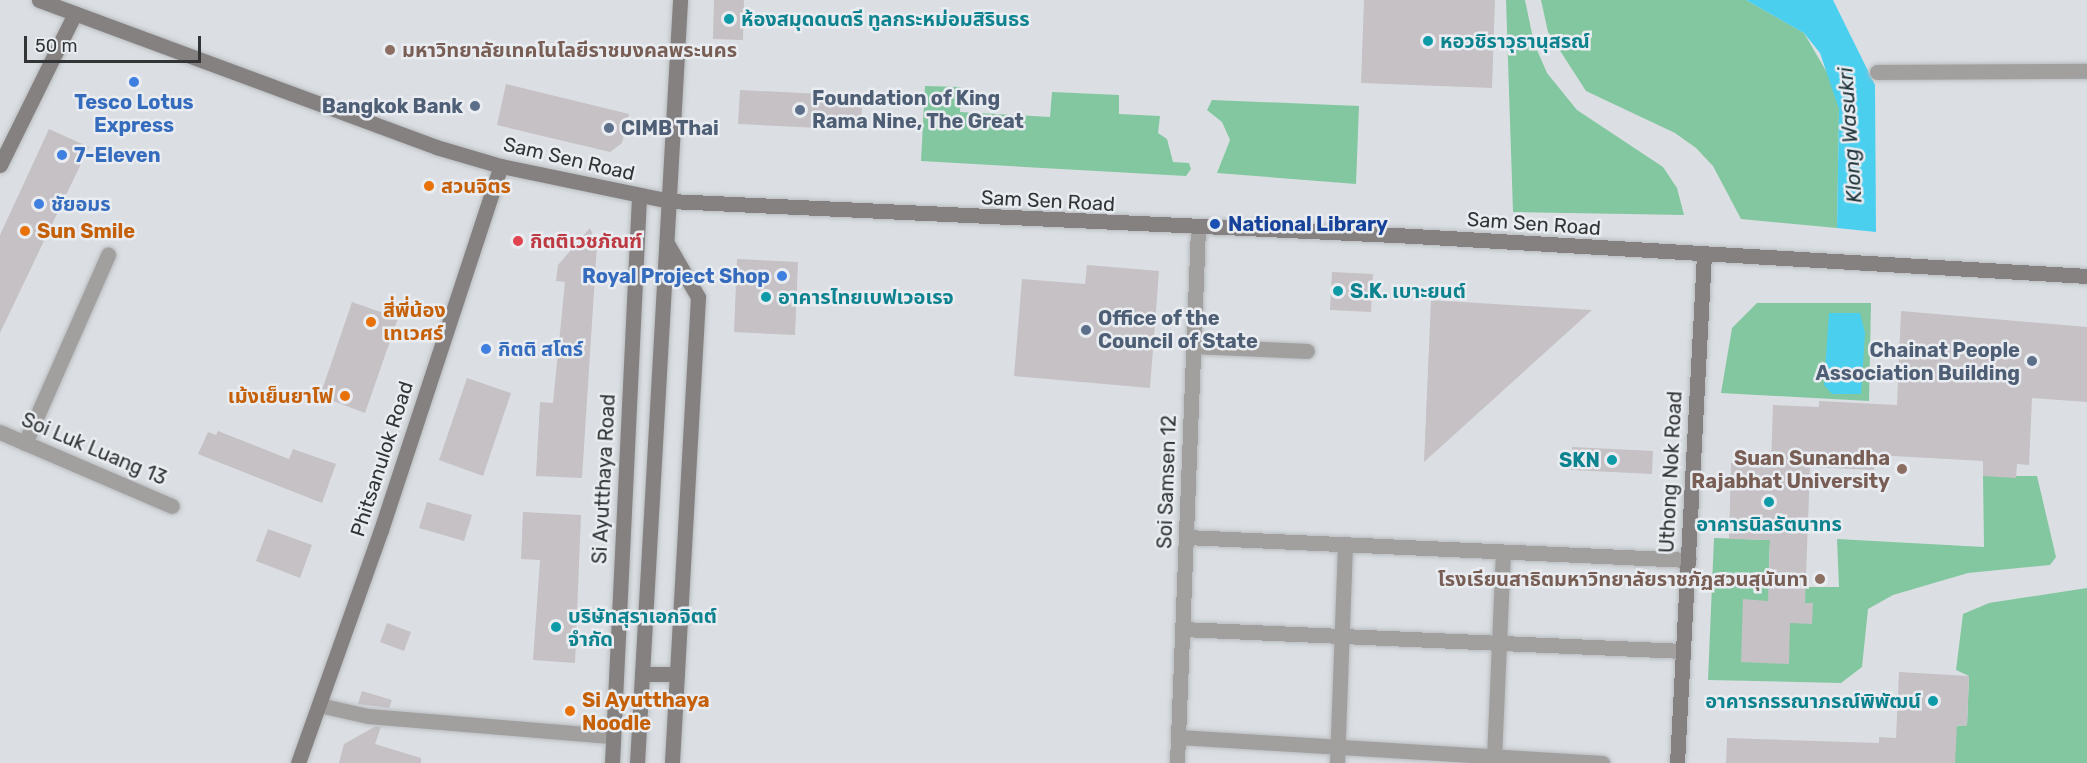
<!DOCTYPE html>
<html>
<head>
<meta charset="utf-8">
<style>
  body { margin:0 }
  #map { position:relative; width:2087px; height:763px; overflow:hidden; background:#dbdfe3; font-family:Rubik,"Noto Sans Thai",sans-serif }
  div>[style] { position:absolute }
  .green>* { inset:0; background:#83c7a0 }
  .water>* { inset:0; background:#4bcfef }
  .pier>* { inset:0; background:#dbdfe3 }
  .building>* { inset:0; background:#c5c1c5 }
  .roads { filter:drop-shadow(0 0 2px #b9bdc0) drop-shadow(0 0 2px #b9bdc0) }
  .street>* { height:15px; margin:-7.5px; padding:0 7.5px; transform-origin:7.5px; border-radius:7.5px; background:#a29f9f }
  .secondary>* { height:15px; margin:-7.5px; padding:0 7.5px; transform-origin:7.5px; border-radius:7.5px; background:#858181 }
  .dots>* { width:16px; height:16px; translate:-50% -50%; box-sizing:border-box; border:3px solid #e9ecf0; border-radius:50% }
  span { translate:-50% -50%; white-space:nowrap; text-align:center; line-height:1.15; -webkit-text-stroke:5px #e9ecf0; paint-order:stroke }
  .culture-label { font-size:20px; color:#0d838f; font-weight:700 }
  .left { translate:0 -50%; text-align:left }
  .right { translate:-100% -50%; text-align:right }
  .education-label { font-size:20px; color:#785e54; font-weight:700 }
  .service-label { font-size:20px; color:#4e5e75; font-weight:700 }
  .shop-label { font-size:20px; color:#366cbe; font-weight:700 }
  .street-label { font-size:20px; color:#323435 }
  .food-label { font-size:20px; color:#c56008; font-weight:700 }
  .transit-label { font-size:20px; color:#164399; font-weight:700 }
  .health-label { font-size:20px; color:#be3a42; font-weight:700 }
  .water-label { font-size:21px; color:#1d3339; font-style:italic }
  .scale { position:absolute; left:24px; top:36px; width:177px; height:27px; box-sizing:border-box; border:3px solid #323435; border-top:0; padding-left:8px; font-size:18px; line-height:21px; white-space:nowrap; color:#323435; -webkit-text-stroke:4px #e9ecf0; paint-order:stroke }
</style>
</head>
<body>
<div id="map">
  <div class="green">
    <div style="clip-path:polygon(1506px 0,1525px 0,1534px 43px,1547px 73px,1577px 110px,1663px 167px,1677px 188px,1684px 215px,1513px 212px)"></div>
    <div style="clip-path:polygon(1541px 0,1746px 0,1804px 33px,1833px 83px,1839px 109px,1837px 228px,1741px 219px,1713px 166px,1696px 148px,1675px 133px,1586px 91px,1548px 32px)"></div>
    <div style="clip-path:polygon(925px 86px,961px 87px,960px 112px,1050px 117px,1052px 92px,1119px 95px,1119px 114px,1160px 116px,1158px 133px,1167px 139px,1173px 162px,1189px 163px,1191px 169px,1186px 176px,921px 161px)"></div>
    <div style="clip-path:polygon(1212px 100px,1359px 106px,1356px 184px,1217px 173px,1230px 140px,1222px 122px,1207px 110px)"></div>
    <div style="clip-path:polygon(1757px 303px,1871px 303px,1869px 401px,1721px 393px,1732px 328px)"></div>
    <div style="clip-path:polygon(1983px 476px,2037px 476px,2056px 557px,2050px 565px,1968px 573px,1893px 595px,1868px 609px,1862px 667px,1841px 683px,1708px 680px,1714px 538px,1770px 540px,1768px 587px,1839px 587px,1837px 539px,1984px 547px)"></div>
    <div style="clip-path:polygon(2087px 588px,2087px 763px,1943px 763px,1943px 727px,1967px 725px,1969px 676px,1956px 670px,1963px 614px,1989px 603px)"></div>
  </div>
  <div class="water">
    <div style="clip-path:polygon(1746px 0,1833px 0,1875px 85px,1876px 232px,1837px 228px,1839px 109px,1820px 53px,1804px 33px)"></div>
    <div style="clip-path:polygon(1829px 313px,1860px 313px,1865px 333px,1861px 394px,1832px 394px,1824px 385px)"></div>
  </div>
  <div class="pier">
    <div style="clip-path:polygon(0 0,40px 0,16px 67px,0 60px)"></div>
  </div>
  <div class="building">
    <div style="clip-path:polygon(714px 0,744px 0,743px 40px,713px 39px)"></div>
    <div style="clip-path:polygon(1364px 0,1495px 0,1492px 88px,1361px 83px)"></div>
    <div style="clip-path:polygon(506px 84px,629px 114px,622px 143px,610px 152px,497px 125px)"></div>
    <div style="clip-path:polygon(740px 90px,862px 96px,861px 130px,738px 124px)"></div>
    <div style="clip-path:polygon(49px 129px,89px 147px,0 333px,0 235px)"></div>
    <div style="clip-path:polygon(590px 228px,597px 245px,582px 478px,536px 476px,540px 402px,553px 403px,565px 282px,556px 281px,558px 265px)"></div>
    <div style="clip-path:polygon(737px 259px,798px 262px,795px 335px,734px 332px)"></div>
    <div style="clip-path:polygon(1087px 265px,1159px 271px,1150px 388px,1014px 376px,1022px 279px,1085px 284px)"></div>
    <div style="clip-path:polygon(1332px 272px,1373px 274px,1371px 312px,1330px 310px)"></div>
    <div style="clip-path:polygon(1431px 300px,1592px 310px,1424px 462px)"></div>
    <div style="clip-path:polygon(352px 302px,398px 318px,365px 413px,320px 396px)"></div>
    <div style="clip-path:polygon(1901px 311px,2087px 327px,2087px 402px,2032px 398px,2029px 465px,2017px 464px,2016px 478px,1983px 476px,1983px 461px,1875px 455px,1874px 470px,1810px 467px,1805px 603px,1813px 603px,1812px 624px,1790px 623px,1789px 664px,1741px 662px,1743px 599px,1768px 601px,1770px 540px,1729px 539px,1731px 463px,1771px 465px,1773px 405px,1819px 407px,1819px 401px,1897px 405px)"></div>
    <div style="clip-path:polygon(467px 378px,511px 393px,483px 476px,439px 460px)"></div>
    <div style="clip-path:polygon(218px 431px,289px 459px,293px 449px,336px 464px,322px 503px,198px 454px,208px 432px,216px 435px)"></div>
    <div style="clip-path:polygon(1572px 447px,1653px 451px,1652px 474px,1571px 470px)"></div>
    <div style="clip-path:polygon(427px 502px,472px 515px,464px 541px,419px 528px)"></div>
    <div style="clip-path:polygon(523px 512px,581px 515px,575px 663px,533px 660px,540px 560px,521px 559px)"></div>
    <div style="clip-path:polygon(268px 529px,312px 545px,300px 578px,256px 561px)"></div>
    <div style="clip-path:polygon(387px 623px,411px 632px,404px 651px,380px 642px)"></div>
    <div style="clip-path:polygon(1899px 672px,1969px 676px,1967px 726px,1957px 725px,1955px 763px,1726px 763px,1727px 738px,1879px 743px,1879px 737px,1896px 738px)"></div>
    <div style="clip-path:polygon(362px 691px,392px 700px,389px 708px,358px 704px)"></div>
    <div style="clip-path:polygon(376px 726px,381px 727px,375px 744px,421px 758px,421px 763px,339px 763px,344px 744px)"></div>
  </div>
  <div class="roads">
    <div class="street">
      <div style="left:1877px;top:72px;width:210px;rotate:-0.3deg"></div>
      <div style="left:1194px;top:346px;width:113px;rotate:2.5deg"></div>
      <div style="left:0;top:432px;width:187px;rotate:23.3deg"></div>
      <div style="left:25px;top:443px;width:206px;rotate:-66.2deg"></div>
      <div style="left:1186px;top:537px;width:503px;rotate:2.62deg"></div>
      <div style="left:1182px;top:629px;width:501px;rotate:2.51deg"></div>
      <div style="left:319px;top:705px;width:50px;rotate:12.7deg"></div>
      <div style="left:368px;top:716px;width:246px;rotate:4.7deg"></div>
      <div style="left:1178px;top:737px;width:425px;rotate:3.5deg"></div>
      <div style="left:1494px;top:758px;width:206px;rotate:-87.5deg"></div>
      <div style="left:1177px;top:763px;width:534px;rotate:-87.75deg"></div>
      <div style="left:1337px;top:763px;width:218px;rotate:-87.9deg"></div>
    </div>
    <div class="secondary">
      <div style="left:39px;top:0;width:423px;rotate:20.3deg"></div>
      <div style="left:436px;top:147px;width:68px;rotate:16.3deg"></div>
      <div style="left:501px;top:166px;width:173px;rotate:11.7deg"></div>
      <div style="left:670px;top:201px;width:745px;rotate:2.69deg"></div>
      <div style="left:1414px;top:236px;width:674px;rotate:3.4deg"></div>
      <div style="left:0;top:165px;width:169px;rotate:-63.7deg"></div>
      <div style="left:668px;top:245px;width:60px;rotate:60deg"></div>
      <div style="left:698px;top:297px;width:467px;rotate:93.2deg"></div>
      <div style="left:642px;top:674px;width:35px"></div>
      <div style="left:298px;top:763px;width:247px;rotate:-70.4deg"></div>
      <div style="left:381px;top:530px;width:383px;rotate:-71.8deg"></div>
      <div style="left:612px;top:763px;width:568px;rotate:-87.27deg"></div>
      <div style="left:637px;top:763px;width:764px;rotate:-86.77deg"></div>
      <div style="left:1677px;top:763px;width:509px;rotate:-86.96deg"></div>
    </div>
  </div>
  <div class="dots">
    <div style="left:729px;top:19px;background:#0f9aa8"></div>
    <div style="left:1428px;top:41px;background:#0f9aa8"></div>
    <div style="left:390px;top:50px;background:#8d6e63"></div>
    <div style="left:134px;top:82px;background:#3f7fe0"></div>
    <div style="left:475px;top:106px;background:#5c6f8a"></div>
    <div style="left:800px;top:110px;background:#5c6f8a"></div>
    <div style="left:609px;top:128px;background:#5c6f8a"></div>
    <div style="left:62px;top:155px;background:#3f7fe0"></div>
    <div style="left:429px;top:186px;background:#e8710a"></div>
    <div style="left:39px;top:204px;background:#3f7fe0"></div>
    <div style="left:1215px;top:224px;background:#1a4fb4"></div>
    <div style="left:25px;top:231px;background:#e8710a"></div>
    <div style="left:518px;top:241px;background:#e0444e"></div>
    <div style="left:782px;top:276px;background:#3f7fe0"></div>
    <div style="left:1338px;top:291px;background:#0f9aa8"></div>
    <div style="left:766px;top:297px;background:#0f9aa8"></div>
    <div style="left:371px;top:322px;background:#e8710a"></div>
    <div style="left:1086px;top:330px;background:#5c6f8a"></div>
    <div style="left:486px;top:349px;background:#3f7fe0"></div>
    <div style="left:2032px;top:361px;background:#5c6f8a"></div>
    <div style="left:345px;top:396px;background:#e8710a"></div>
    <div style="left:1612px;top:460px;background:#0f9aa8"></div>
    <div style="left:1902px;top:469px;background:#8d6e63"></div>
    <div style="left:1769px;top:502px;background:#0f9aa8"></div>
    <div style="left:1820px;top:579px;background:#8d6e63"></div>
    <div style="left:556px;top:627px;background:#0f9aa8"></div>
    <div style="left:1933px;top:701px;background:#0f9aa8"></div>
    <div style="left:570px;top:711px;background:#e8710a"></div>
  </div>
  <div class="culture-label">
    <span class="left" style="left:741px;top:19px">ห้องสมุดดนตรี ทูลกระหม่อมสิรินธร</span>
    <span class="left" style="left:1440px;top:41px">หอวชิราวุธานุสรณ์</span>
    <span class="left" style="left:1350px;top:291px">S.K. เบาะยนต์</span>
    <span class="left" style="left:778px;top:297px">อาคารไทยเบฟเวอเรจ</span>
    <span class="right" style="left:1600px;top:460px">SKN</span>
    <span style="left:1769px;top:524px">อาคารนิลรัตนาทร</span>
    <span class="left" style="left:568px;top:628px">บริษัทสุราเอกจิตต์<br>จำกัด</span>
    <span class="right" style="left:1921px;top:701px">อาคารกรรณาภรณ์พิพัฒน์</span>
  </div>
  <div class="education-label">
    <span class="left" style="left:402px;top:50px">มหาวิทยาลัยเทคโนโลยีราชมงคลพระนคร</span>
    <span class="right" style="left:1890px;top:470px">Suan Sunandha<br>Rajabhat University</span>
    <span class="right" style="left:1808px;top:579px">โรงเรียนสาธิตมหาวิทยาลัยราชภัฏสวนสุนันทา</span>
  </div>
  <div class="service-label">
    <span class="left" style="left:812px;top:110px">Foundation of King<br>Rama Nine, The Great</span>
    <span class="right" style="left:463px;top:106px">Bangkok Bank</span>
    <span class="left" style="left:621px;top:128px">CIMB Thai</span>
    <span class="left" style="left:1098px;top:330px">Office of the<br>Council of State</span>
    <span class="right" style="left:2020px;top:362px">Chainat People<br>Association Building</span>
  </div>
  <div class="shop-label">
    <span style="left:134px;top:114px">Tesco Lotus<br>Express</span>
    <span class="left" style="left:74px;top:155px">7-Eleven</span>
    <span class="left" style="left:51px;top:204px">ชัยอมร</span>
    <span class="right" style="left:770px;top:276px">Royal Project Shop</span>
    <span class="left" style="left:498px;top:349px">กิตติ สโตร์</span>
  </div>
  <div class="street-label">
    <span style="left:569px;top:159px;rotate:13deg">Sam Sen Road</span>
    <span style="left:1048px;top:201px;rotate:3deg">Sam Sen Road</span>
    <span style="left:1534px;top:224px;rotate:4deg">Sam Sen Road</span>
    <span style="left:94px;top:449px;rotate:23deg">Soi Luk Luang 13</span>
    <span style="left:382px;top:459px;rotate:-72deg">Phitsanulok Road</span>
    <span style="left:1671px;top:472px;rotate:-87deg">Uthong Nok Road</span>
    <span style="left:604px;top:479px;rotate:-87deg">Si Ayutthaya Road</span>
    <span style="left:1167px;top:482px;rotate:-88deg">Soi Samsen 12</span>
  </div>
  <div class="food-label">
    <span class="left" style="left:441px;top:186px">สวนจิตร</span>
    <span class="left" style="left:37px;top:231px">Sun Smile</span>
    <span class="left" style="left:383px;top:322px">สี่พี่น้อง<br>เทเวศร์</span>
    <span class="right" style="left:333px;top:396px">เม้งเย็นยาโฟ</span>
    <span class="left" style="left:582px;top:712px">Si Ayutthaya<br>Noodle</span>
  </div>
  <div class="transit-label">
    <span class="left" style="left:1228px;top:224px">National Library</span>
  </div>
  <div class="health-label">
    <span class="left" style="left:530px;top:241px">กิตติเวชภัณฑ์</span>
  </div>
  <div class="water-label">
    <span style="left:1850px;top:135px;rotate:-94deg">Klong Wasukri</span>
  </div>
  <div class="scale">50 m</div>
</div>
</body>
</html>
